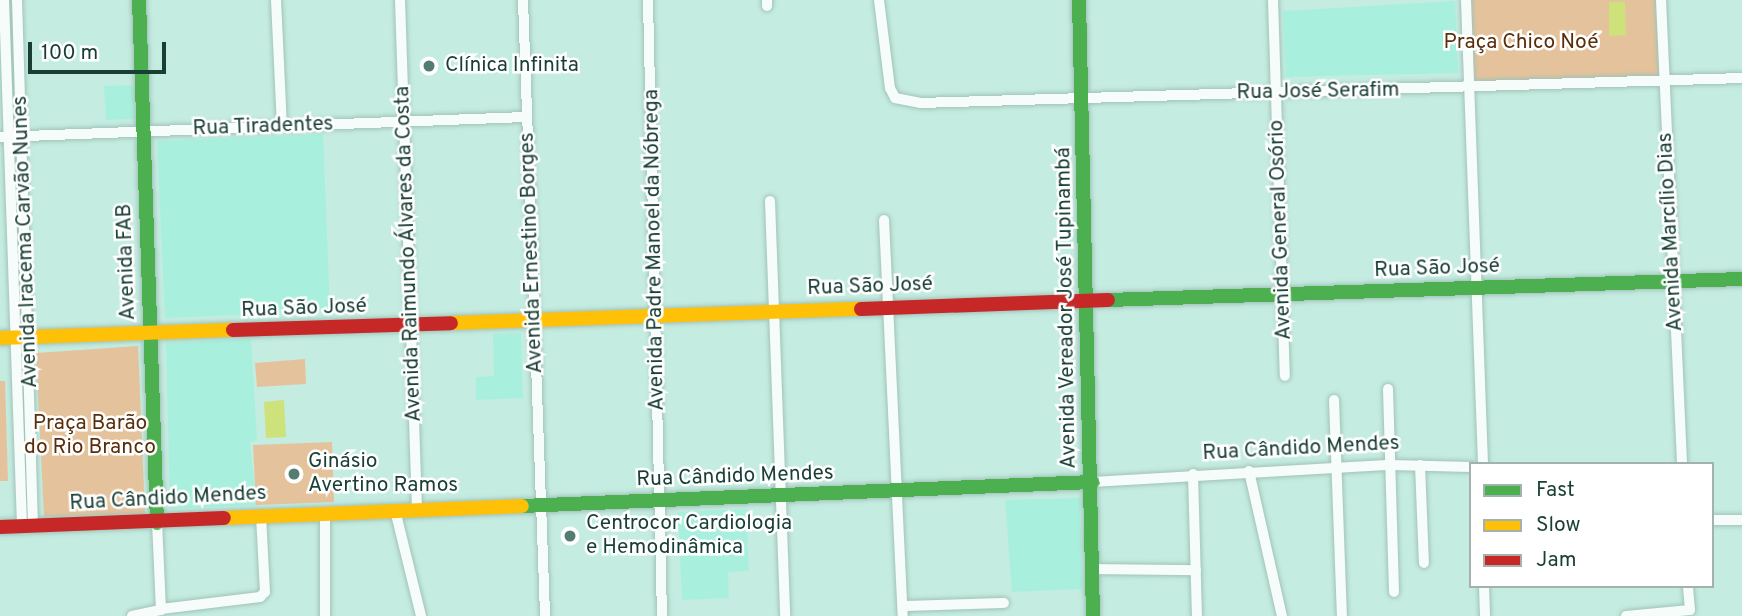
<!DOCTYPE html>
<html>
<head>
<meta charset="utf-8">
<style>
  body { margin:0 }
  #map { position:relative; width:1742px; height:616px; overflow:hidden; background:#c5ece1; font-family:Overpass,sans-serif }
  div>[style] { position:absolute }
  .built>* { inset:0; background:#a8f0dd }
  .green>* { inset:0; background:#e4c39c }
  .water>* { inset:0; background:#cde27a }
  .roads { filter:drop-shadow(0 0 2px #a1c3b9) drop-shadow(0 0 2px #a1c3b9) }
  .street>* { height:10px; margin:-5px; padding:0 5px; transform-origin:5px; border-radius:5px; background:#f6fcfa }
  .fast>* { height:14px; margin:-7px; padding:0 7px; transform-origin:7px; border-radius:7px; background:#4caf50 }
  .slow>* { height:14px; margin:-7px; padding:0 7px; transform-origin:7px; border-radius:7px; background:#ffc107 }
  .jam>* { height:14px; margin:-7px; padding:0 7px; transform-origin:7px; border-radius:7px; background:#c62828 }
  .dots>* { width:19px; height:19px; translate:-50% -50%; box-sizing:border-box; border:4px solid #fff; border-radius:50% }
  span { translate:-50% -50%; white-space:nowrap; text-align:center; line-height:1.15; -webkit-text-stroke:5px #fff; paint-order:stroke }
  .park-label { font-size:21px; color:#592e0b }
  .poi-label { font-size:21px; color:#193f35 }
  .left { translate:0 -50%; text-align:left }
  .street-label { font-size:21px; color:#193f35 }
  .legend { position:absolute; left:1469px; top:462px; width:245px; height:126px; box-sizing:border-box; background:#fff; border:2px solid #a3b2ae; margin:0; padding:9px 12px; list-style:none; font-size:21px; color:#193f35 }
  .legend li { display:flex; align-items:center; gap:14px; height:35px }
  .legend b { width:35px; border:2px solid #a3b2ae }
  .scale { position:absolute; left:28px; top:42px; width:138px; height:32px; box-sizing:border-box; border:4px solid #193f35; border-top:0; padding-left:9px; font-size:21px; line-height:24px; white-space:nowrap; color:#193f35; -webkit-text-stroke:5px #fff; paint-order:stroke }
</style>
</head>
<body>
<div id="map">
  <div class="built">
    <div style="clip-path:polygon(1455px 1px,1458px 73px,1286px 77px,1283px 11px)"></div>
    <div style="clip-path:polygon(133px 85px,135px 119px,106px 120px,104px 86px)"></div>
    <div style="clip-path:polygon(323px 134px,330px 311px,165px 318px,157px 141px)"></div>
    <div style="clip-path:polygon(521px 333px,523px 398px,476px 400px,476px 377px,494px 376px,493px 334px)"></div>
    <div style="clip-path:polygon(251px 339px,257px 440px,250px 442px,257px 505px,170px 509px,166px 343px)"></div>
    <div style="clip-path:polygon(1080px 498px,1082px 589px,1012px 592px,1005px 500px)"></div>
    <div style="clip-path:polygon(746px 509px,749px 571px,728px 572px,729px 598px,682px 600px,678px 512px)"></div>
  </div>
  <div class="green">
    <div style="clip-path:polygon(1466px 0,1665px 0,1669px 83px,1469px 88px)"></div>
    <div style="clip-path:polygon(138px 346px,145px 514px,44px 517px,36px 353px)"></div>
    <div style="clip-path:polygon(305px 359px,306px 384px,257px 387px,255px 363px)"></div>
    <div style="clip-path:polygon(0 381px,5px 381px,8px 481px,0 481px)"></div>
    <div style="clip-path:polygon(332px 442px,334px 502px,256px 505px,253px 445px)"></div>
  </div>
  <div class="water">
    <div style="clip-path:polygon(1609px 2px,1625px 2px,1626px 35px,1609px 36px)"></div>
    <div style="clip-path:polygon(284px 400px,286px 437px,266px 438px,264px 402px)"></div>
  </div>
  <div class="roads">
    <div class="street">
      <div style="left:4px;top:0;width:527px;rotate:88.04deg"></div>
      <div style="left:17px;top:0;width:526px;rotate:88.26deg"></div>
      <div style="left:276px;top:0;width:126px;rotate:87.3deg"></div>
      <div style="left:400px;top:0;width:509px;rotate:88.09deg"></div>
      <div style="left:523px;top:0;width:616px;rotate:87.95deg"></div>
      <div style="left:648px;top:0;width:616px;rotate:88.7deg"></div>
      <div style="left:767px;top:0;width:6px;rotate:90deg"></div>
      <div style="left:879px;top:0;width:89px;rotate:82.9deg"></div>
      <div style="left:890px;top:88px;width:11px;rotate:63deg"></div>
      <div style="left:895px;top:98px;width:25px;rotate:11deg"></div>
      <div style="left:920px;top:103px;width:822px;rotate:-1.74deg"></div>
      <div style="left:1273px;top:0;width:376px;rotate:88.2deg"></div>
      <div style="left:1466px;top:0;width:464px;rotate:87.9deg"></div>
      <div style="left:1661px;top:0;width:464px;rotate:87.4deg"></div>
      <div style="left:0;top:137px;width:526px;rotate:-2.18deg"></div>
      <div style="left:770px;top:201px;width:415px;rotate:87.9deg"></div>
      <div style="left:884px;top:220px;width:396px;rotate:87.3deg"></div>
      <div style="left:1388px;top:389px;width:203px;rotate:88.3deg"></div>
      <div style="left:1334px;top:400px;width:216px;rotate:87.9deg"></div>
      <div style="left:1420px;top:465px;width:98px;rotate:87.7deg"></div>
      <div style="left:1249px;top:471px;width:149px;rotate:77.2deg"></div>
      <div style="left:1193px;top:474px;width:142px;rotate:88.4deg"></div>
      <div style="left:1092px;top:482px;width:299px;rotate:-3.3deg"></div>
      <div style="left:1391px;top:465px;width:80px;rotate:1.4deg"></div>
      <div style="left:395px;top:510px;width:109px;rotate:76.2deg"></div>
      <div style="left:1712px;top:520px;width:30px"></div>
      <div style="left:1093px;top:569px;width:103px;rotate:0.6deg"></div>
      <div style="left:1484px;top:586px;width:30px;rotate:88deg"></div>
      <div style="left:903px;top:606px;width:101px;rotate:-1.7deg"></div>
      <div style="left:161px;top:609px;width:100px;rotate:-6.9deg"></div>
      <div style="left:260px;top:597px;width:7px;rotate:-45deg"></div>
      <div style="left:265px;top:592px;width:76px;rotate:-93deg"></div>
      <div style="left:132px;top:616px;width:30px;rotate:-12deg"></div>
      <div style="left:161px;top:610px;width:87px;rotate:-92.6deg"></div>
      <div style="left:325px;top:616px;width:104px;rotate:-90deg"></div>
      <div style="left:1626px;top:616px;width:64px;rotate:-5.4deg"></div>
      <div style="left:1690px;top:610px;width:24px;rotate:-95deg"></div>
    </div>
    <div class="fast">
      <div style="left:139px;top:0;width:523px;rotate:88.03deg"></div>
      <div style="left:1079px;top:0;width:616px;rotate:88.7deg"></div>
      <div style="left:1108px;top:300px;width:634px;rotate:-1.9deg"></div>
      <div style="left:522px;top:506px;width:571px;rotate:-2.41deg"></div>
    </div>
    <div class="slow">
      <div style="left:451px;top:323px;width:410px;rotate:-2deg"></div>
      <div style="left:0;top:338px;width:233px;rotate:-2deg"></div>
      <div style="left:224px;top:518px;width:298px;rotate:-2.3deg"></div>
    </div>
    <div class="jam">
      <div style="left:861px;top:309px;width:247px;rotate:-2.1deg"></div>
      <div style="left:233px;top:330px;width:218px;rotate:-1.8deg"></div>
      <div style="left:0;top:527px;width:224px;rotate:-2.3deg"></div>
    </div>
  </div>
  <div class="dots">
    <div style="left:429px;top:66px;background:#557c71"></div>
    <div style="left:294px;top:474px;background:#557c71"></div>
    <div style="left:570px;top:536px;background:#557c71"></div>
  </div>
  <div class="park-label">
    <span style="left:1521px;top:43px">Praça Chico Noé</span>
    <span style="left:90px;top:436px">Praça Barão<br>do Rio Branco</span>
  </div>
  <div class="poi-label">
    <span class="left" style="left:445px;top:66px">Clínica Infinita</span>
    <span class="left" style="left:308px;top:474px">Ginásio<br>Avertino Ramos</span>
    <span class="left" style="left:586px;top:536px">Centrocor Cardiologia<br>e Hemodinâmica</span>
  </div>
  <div class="street-label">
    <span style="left:1318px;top:92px;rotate:-1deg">Rua José Serafim</span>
    <span style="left:263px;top:127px;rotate:-2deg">Rua Tiradentes</span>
    <span style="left:1281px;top:230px;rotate:-92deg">Avenida General Osório</span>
    <span style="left:1671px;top:232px;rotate:-93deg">Avenida Marcílio Dias</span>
    <span style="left:26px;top:242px;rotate:-92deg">Avenida Iracema Carvão Nunes</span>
    <span style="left:655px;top:250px;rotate:-91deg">Avenida Padre Manoel da Nóbrega</span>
    <span style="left:532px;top:253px;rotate:-92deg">Avenida Ernestino Borges</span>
    <span style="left:409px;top:254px;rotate:-92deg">Avenida Raimundo Álvares da Costa</span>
    <span style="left:127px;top:262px;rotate:-92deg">Avenida FAB</span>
    <span style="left:1437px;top:269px;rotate:-2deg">Rua São José</span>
    <span style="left:870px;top:287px;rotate:-2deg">Rua São José</span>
    <span style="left:1067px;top:308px;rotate:-91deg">Avenida Vereador José Tupinambá</span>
    <span style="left:304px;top:309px;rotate:-2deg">Rua São José</span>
    <span style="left:1301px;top:449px;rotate:-3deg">Rua Cândido Mendes</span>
    <span style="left:735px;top:477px;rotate:-2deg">Rua Cândido Mendes</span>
    <span style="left:168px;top:499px;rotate:-3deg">Rua Cândido Mendes</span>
  </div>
  <ul class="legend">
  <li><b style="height:9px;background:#4caf50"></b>Fast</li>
  <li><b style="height:9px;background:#ffc107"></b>Slow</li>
  <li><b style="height:9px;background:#c62828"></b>Jam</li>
  </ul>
  <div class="scale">100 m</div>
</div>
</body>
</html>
